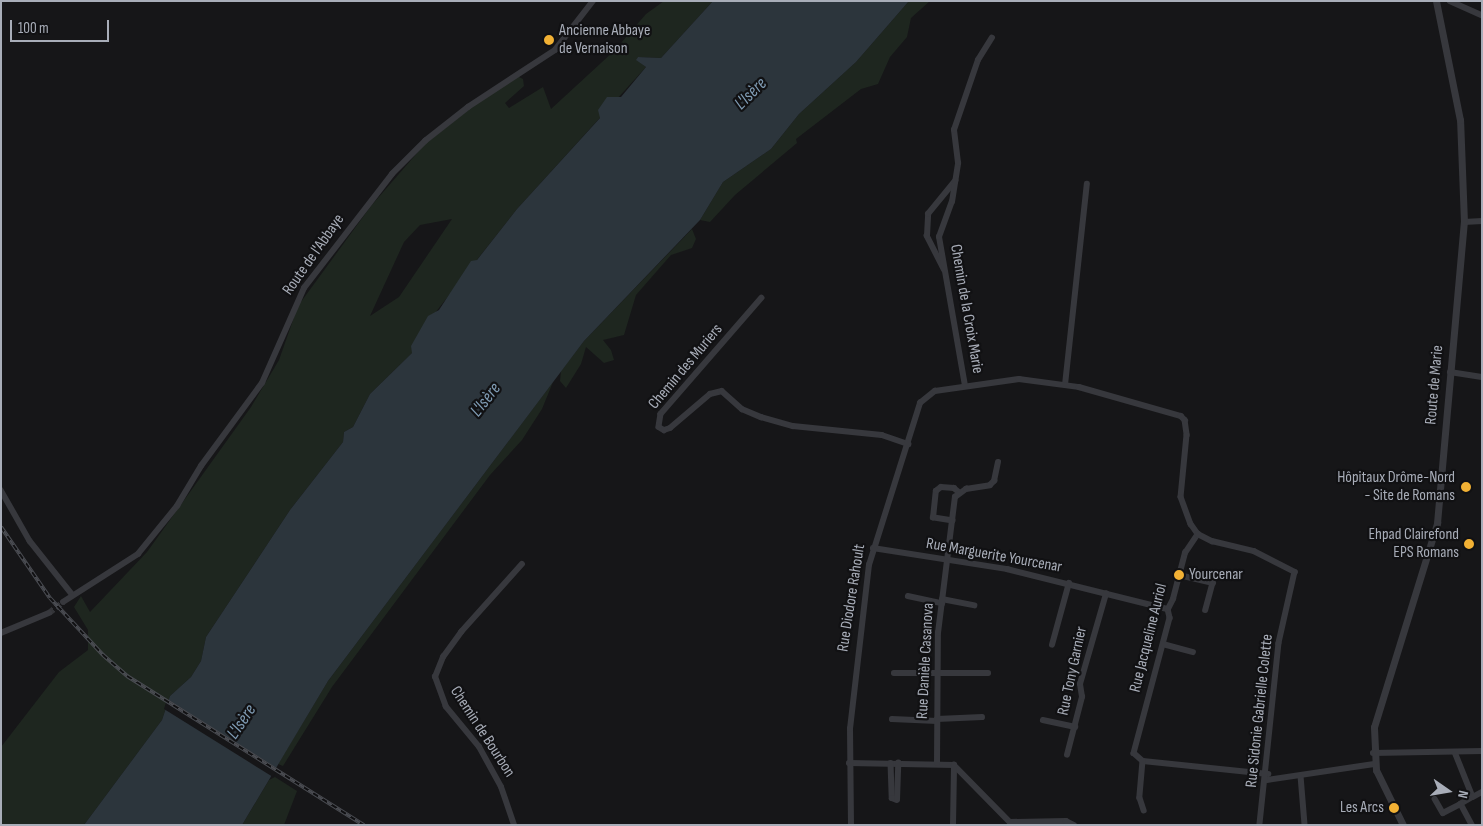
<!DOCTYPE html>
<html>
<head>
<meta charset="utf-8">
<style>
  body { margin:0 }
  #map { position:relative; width:1483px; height:826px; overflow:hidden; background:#161618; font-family:"Sofia Sans Condensed",sans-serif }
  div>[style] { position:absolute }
  .green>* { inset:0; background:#1e261f }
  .water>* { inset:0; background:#2c353c }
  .pier>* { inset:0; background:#161618 }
  .minor-tunnel>* { height:5.5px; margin-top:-2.75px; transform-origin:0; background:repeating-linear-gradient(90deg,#333438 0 5.5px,transparent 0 8.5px) }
  .minor>* { height:5.5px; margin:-2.75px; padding:0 2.75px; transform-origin:2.75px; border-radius:2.75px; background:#37383d }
  .tertiary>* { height:7px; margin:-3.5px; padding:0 3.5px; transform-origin:3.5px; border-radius:3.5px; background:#37383d }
  .rail>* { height:4px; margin-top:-2px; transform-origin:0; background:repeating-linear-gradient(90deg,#111113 0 5.5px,#4a4c52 0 11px); box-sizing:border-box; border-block:1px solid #4a4c52 }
  .dots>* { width:14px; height:14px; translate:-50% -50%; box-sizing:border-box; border:2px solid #111113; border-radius:50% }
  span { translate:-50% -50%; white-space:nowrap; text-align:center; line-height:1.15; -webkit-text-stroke:4.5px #111113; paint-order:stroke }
  .poi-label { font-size:16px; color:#a8adb8 }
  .left { translate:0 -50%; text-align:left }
  .right { translate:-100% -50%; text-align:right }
  .street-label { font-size:16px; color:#a8adb8 }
  .water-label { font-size:18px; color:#7f9bb3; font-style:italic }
  .frame { position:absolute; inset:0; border:2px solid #a8adb8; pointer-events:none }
  .north { position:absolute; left:1423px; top:766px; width:50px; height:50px; -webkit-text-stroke:4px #111113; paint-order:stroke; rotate:103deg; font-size:14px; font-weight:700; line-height:20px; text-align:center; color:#a8adb8 }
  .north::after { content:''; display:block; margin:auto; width:18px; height:22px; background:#a8adb8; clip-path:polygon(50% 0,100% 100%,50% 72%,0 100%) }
  .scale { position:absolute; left:10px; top:20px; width:99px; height:22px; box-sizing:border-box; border:2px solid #a8adb8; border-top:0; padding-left:6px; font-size:15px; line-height:18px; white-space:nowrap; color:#a8adb8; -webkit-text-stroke:4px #111113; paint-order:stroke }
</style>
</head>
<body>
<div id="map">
  <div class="green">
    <div style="clip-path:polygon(evenodd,664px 1px,713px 1px,661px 58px,638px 57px,637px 60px,646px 67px,517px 209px,435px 313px,412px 353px,370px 394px,353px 427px,344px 432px,343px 442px,290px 510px,206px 637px,201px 661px,191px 677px,170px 696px,162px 720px,84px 825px,1px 825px,1px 747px,59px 672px,88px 650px,88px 630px,74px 607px,81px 596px,90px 612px,147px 552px,251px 407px,279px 360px,298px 306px,371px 206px,425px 144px,507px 80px,517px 76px,523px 79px,524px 86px,505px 103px,509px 108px,543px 87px,551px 109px,614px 51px,646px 14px,664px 1px,452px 219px,399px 297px,370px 316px,404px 242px,420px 225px,452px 219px)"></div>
    <div style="clip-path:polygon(909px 1px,930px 1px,911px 18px,907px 37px,890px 57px,878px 84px,861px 89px,796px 139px,797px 143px,735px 195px,710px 222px,700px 220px,723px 182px,771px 149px,799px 114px,856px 62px)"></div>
    <div style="clip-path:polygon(692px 229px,696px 239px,692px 248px,671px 255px,636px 295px,624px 335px,603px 340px,611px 350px,614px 360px,604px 363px,586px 347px,581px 364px,566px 388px,560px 381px,561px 371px,584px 341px)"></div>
    <div style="clip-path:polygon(553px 382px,542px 409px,522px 440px,490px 475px,332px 687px,283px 766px,278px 764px,328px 681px)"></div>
    <div style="clip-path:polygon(275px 777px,297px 791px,284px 825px,242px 825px,269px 780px)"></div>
  </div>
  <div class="water">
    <div style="clip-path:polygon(713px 1px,909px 1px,856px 62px,799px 114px,771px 149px,723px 182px,700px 220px,584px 341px,328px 681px,242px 825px,84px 825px,162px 720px,170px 696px,191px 677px,201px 661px,206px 637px,290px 510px,343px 442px,344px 432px,353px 427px,370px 394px,412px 353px,411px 346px,428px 316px,439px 310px,471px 261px,477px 260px,517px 209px,600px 118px,598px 110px,607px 97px,621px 97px,646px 67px,636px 60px,638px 57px,661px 58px)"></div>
  </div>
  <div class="pier">
    <div style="clip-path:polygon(167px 699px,278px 769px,273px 777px,164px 709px)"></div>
  </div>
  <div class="minor-tunnel">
    <div style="left:49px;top:613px;width:18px;rotate:-38deg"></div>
  </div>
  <div class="minor">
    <div style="left:1450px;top:1px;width:35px;rotate:24deg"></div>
    <div style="left:1464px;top:222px;width:18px;rotate:-3deg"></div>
    <div style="left:944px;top:270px;width:38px;rotate:-117deg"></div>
    <div style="left:927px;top:236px;width:22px;rotate:-87deg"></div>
    <div style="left:928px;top:214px;width:43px;rotate:-50.7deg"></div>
    <div style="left:762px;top:298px;width:154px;rotate:131deg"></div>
    <div style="left:661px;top:414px;width:13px;rotate:99deg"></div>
    <div style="left:659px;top:427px;width:6px;rotate:31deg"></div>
    <div style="left:664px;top:430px;width:6px;rotate:-18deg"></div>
    <div style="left:670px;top:428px;width:52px;rotate:-40.4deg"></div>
    <div style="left:710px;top:394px;width:12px;rotate:-14deg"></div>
    <div style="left:722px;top:391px;width:27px;rotate:42deg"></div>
    <div style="left:742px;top:409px;width:21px;rotate:23deg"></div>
    <div style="left:761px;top:417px;width:33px;rotate:16deg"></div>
    <div style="left:793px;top:426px;width:89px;rotate:5.8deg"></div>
    <div style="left:882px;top:435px;width:28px;rotate:19deg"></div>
    <div style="left:1450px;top:372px;width:32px;rotate:9deg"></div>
    <div style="left:1065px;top:385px;width:202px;rotate:-83.8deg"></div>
    <div style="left:965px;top:386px;width:151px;rotate:-99.9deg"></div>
    <div style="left:939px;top:237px;width:37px;rotate:-70deg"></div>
    <div style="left:952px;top:202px;width:39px;rotate:-81deg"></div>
    <div style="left:958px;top:163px;width:33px;rotate:-97deg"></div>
    <div style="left:954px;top:130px;width:74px;rotate:-71.1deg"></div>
    <div style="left:978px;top:60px;width:26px;rotate:-58deg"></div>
    <div style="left:1px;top:490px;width:59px;rotate:60.4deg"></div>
    <div style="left:30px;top:541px;width:68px;rotate:51.6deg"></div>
    <div style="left:953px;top:521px;width:20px;rotate:-171deg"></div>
    <div style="left:933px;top:518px;width:27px;rotate:-84deg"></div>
    <div style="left:936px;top:491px;width:6px;rotate:-39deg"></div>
    <div style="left:941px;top:487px;width:13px;rotate:4deg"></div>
    <div style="left:954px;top:488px;width:6px;rotate:39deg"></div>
    <div style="left:873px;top:548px;width:136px;rotate:8.9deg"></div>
    <div style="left:1007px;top:569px;width:166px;rotate:14deg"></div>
    <div style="left:1179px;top:575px;width:35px;rotate:13deg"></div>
    <div style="left:1213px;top:583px;width:28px;rotate:105deg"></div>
    <div style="left:908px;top:596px;width:35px;rotate:12deg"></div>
    <div style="left:942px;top:599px;width:33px;rotate:11deg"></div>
    <div style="left:63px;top:602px;width:89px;rotate:-32.6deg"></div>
    <div style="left:138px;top:554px;width:62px;rotate:-50.9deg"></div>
    <div style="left:177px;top:506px;width:47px;rotate:-59deg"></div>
    <div style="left:201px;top:466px;width:103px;rotate:-53.7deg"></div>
    <div style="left:262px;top:383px;width:104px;rotate:-66.1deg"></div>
    <div style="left:304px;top:288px;width:144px;rotate:-52.3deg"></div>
    <div style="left:392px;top:174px;width:47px;rotate:-45deg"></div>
    <div style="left:425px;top:141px;width:55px;rotate:-38.3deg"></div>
    <div style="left:468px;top:107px;width:104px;rotate:-33.2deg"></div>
    <div style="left:555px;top:50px;width:62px;rotate:-52.2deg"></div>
    <div style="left:1168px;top:609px;width:9px;rotate:77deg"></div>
    <div style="left:1170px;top:618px;width:140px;rotate:104.9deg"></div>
    <div style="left:1134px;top:753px;width:12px;rotate:42deg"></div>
    <div style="left:1143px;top:761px;width:126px;rotate:5.9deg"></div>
    <div style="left:1168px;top:609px;width:11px;rotate:-63deg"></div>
    <div style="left:1173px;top:599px;width:48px;rotate:-75.4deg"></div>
    <div style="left:1185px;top:553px;width:23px;rotate:-56deg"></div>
    <div style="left:1px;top:633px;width:52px;rotate:-22.6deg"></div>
    <div style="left:1163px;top:644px;width:31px;rotate:15deg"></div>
    <div style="left:1052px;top:645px;width:64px;rotate:-74.7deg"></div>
    <div style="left:894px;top:673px;width:94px"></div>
    <div style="left:892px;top:719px;width:45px;rotate:2.5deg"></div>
    <div style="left:937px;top:719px;width:45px;rotate:-2.5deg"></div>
    <div style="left:1043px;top:720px;width:33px;rotate:12deg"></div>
    <div style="left:1455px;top:752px;width:48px;rotate:68.2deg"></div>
    <div style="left:1473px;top:797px;width:14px;rotate:150deg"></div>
    <div style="left:1461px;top:804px;width:24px;rotate:62deg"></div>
    <div style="left:1373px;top:753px;width:109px;rotate:-1.1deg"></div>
    <div style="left:1067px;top:755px;width:60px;rotate:-75.5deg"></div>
    <div style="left:1082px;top:697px;width:13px;rotate:-99deg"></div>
    <div style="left:1080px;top:684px;width:94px;rotate:-73.9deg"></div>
    <div style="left:1143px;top:761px;width:37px;rotate:95deg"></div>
    <div style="left:1140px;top:798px;width:13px;rotate:72deg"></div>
    <div style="left:849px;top:763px;width:105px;rotate:1.1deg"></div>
    <div style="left:954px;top:765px;width:80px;rotate:45.5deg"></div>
    <div style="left:891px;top:763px;width:35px;rotate:88deg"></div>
    <div style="left:892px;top:798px;width:5px;rotate:22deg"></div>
    <div style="left:897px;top:800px;width:37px;rotate:-88deg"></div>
    <div style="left:937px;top:763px;width:130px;rotate:-89.6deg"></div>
    <div style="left:938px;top:633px;width:137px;rotate:-82.9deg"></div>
    <div style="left:955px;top:497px;width:14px;rotate:-36deg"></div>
    <div style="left:966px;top:489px;width:24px;rotate:-9deg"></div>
    <div style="left:990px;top:485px;width:6px;rotate:-45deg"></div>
    <div style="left:994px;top:481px;width:19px;rotate:-78deg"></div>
    <div style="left:1301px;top:776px;width:49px;rotate:85.3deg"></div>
    <div style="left:1267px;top:780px;width:108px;rotate:-8.5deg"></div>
    <div style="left:1473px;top:797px;width:10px;rotate:-29deg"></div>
    <div style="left:1435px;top:799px;width:16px;rotate:60deg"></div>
    <div style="left:1443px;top:813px;width:20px;rotate:-27deg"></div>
    <div style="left:1010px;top:822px;width:56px;rotate:-1deg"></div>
    <div style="left:1066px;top:821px;width:9px;rotate:27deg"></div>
    <div style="left:514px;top:825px;width:40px;rotate:-108.9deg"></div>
    <div style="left:501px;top:787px;width:46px;rotate:-118.8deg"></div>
    <div style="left:479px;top:747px;width:52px;rotate:-129.5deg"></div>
    <div style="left:446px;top:707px;width:32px;rotate:-110deg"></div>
    <div style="left:435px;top:677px;width:22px;rotate:-68deg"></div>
    <div style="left:443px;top:657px;width:31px;rotate:-54deg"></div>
    <div style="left:461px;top:632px;width:91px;rotate:-48.1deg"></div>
    <div style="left:851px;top:825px;width:96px;rotate:-90.6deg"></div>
    <div style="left:850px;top:729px;width:165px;rotate:-83.4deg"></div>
    <div style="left:869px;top:565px;width:170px;rotate:-72.5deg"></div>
    <div style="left:920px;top:403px;width:19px;rotate:-39deg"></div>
    <div style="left:935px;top:391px;width:85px;rotate:-8.1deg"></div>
    <div style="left:1019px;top:379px;width:61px;rotate:7.6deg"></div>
    <div style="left:1079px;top:387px;width:106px;rotate:15.9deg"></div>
    <div style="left:1181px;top:416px;width:6px;rotate:45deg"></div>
    <div style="left:1185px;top:420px;width:15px;rotate:82deg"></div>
    <div style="left:1187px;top:435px;width:62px;rotate:95.5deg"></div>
    <div style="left:1181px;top:497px;width:29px;rotate:70deg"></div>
    <div style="left:1191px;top:524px;width:12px;rotate:55deg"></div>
    <div style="left:1198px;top:534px;width:16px;rotate:27deg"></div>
    <div style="left:1212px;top:541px;width:43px;rotate:13.4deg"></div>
    <div style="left:1254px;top:551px;width:46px;rotate:27.1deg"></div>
    <div style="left:1295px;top:572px;width:73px;rotate:102.7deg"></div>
    <div style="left:1279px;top:643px;width:183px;rotate:96deg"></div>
    <div style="left:953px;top:825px;width:60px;rotate:-89deg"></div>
  </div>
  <div class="tertiary">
    <div style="left:1403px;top:825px;width:61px;rotate:-116.1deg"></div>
    <div style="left:1376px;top:770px;width:43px;rotate:-92.7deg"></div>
    <div style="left:1374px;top:727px;width:214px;rotate:-72.8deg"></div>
    <div style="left:1437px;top:523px;width:302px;rotate:-84.9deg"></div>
    <div style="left:1464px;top:222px;width:102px;rotate:-92.2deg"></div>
    <div style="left:1460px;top:120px;width:121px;rotate:-101.4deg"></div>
  </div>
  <div class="rail">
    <div style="left:1px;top:527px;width:86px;rotate:55.4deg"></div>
    <div style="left:50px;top:598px;width:78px;rotate:47.1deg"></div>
    <div style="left:103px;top:655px;width:32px;rotate:41deg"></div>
    <div style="left:127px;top:676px;width:280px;rotate:32.2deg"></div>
  </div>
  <div class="dots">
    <div style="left:549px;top:40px;background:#f2b134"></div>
    <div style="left:1466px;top:487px;background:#f2b134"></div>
    <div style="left:1469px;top:544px;background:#f2b134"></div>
    <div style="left:1179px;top:575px;background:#f2b134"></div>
    <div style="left:1394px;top:808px;background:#f2b134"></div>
  </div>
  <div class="poi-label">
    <span class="left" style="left:559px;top:40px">Ancienne Abbaye<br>de Vernaison</span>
    <span class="right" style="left:1455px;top:487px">Hôpitaux Drôme-Nord<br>- Site de Romans</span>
    <span class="right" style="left:1459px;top:544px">Ehpad Clairefond<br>EPS Romans</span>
    <span class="left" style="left:1189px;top:575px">Yourcenar</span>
    <span class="right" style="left:1384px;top:808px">Les Arcs</span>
  </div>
  <div class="street-label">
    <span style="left:314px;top:255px;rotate:-55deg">Route de l'Abbaye</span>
    <span style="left:966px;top:309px;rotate:80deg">Chemin de la Croix Marie</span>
    <span style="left:686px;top:367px;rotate:-50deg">Chemin des Muriers</span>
    <span style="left:1435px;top:385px;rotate:-85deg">Route de Marie</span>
    <span style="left:994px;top:556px;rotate:10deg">Rue Marguerite Yourcenar</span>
    <span style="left:852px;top:598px;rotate:-81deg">Rue Diodore Rahoult</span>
    <span style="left:1149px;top:638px;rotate:-76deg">Rue Jacqueline Auriol</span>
    <span style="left:926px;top:661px;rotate:-87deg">Rue Danièle Casanova</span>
    <span style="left:1073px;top:671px;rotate:-78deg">Rue Tony Garnier</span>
    <span style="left:1260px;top:711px;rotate:-84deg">Rue Sidonie Gabrielle Colette</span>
    <span style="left:482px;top:732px;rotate:57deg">Chemin de Bourbon</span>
  </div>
  <div class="water-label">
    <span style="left:751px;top:94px;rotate:-45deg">L'Isère</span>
    <span style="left:486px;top:400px;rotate:-52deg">L'Isère</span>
    <span style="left:242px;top:722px;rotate:-56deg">L'Isère</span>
  </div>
  <div class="frame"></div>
  <div class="north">N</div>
  <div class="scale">100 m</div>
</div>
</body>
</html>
